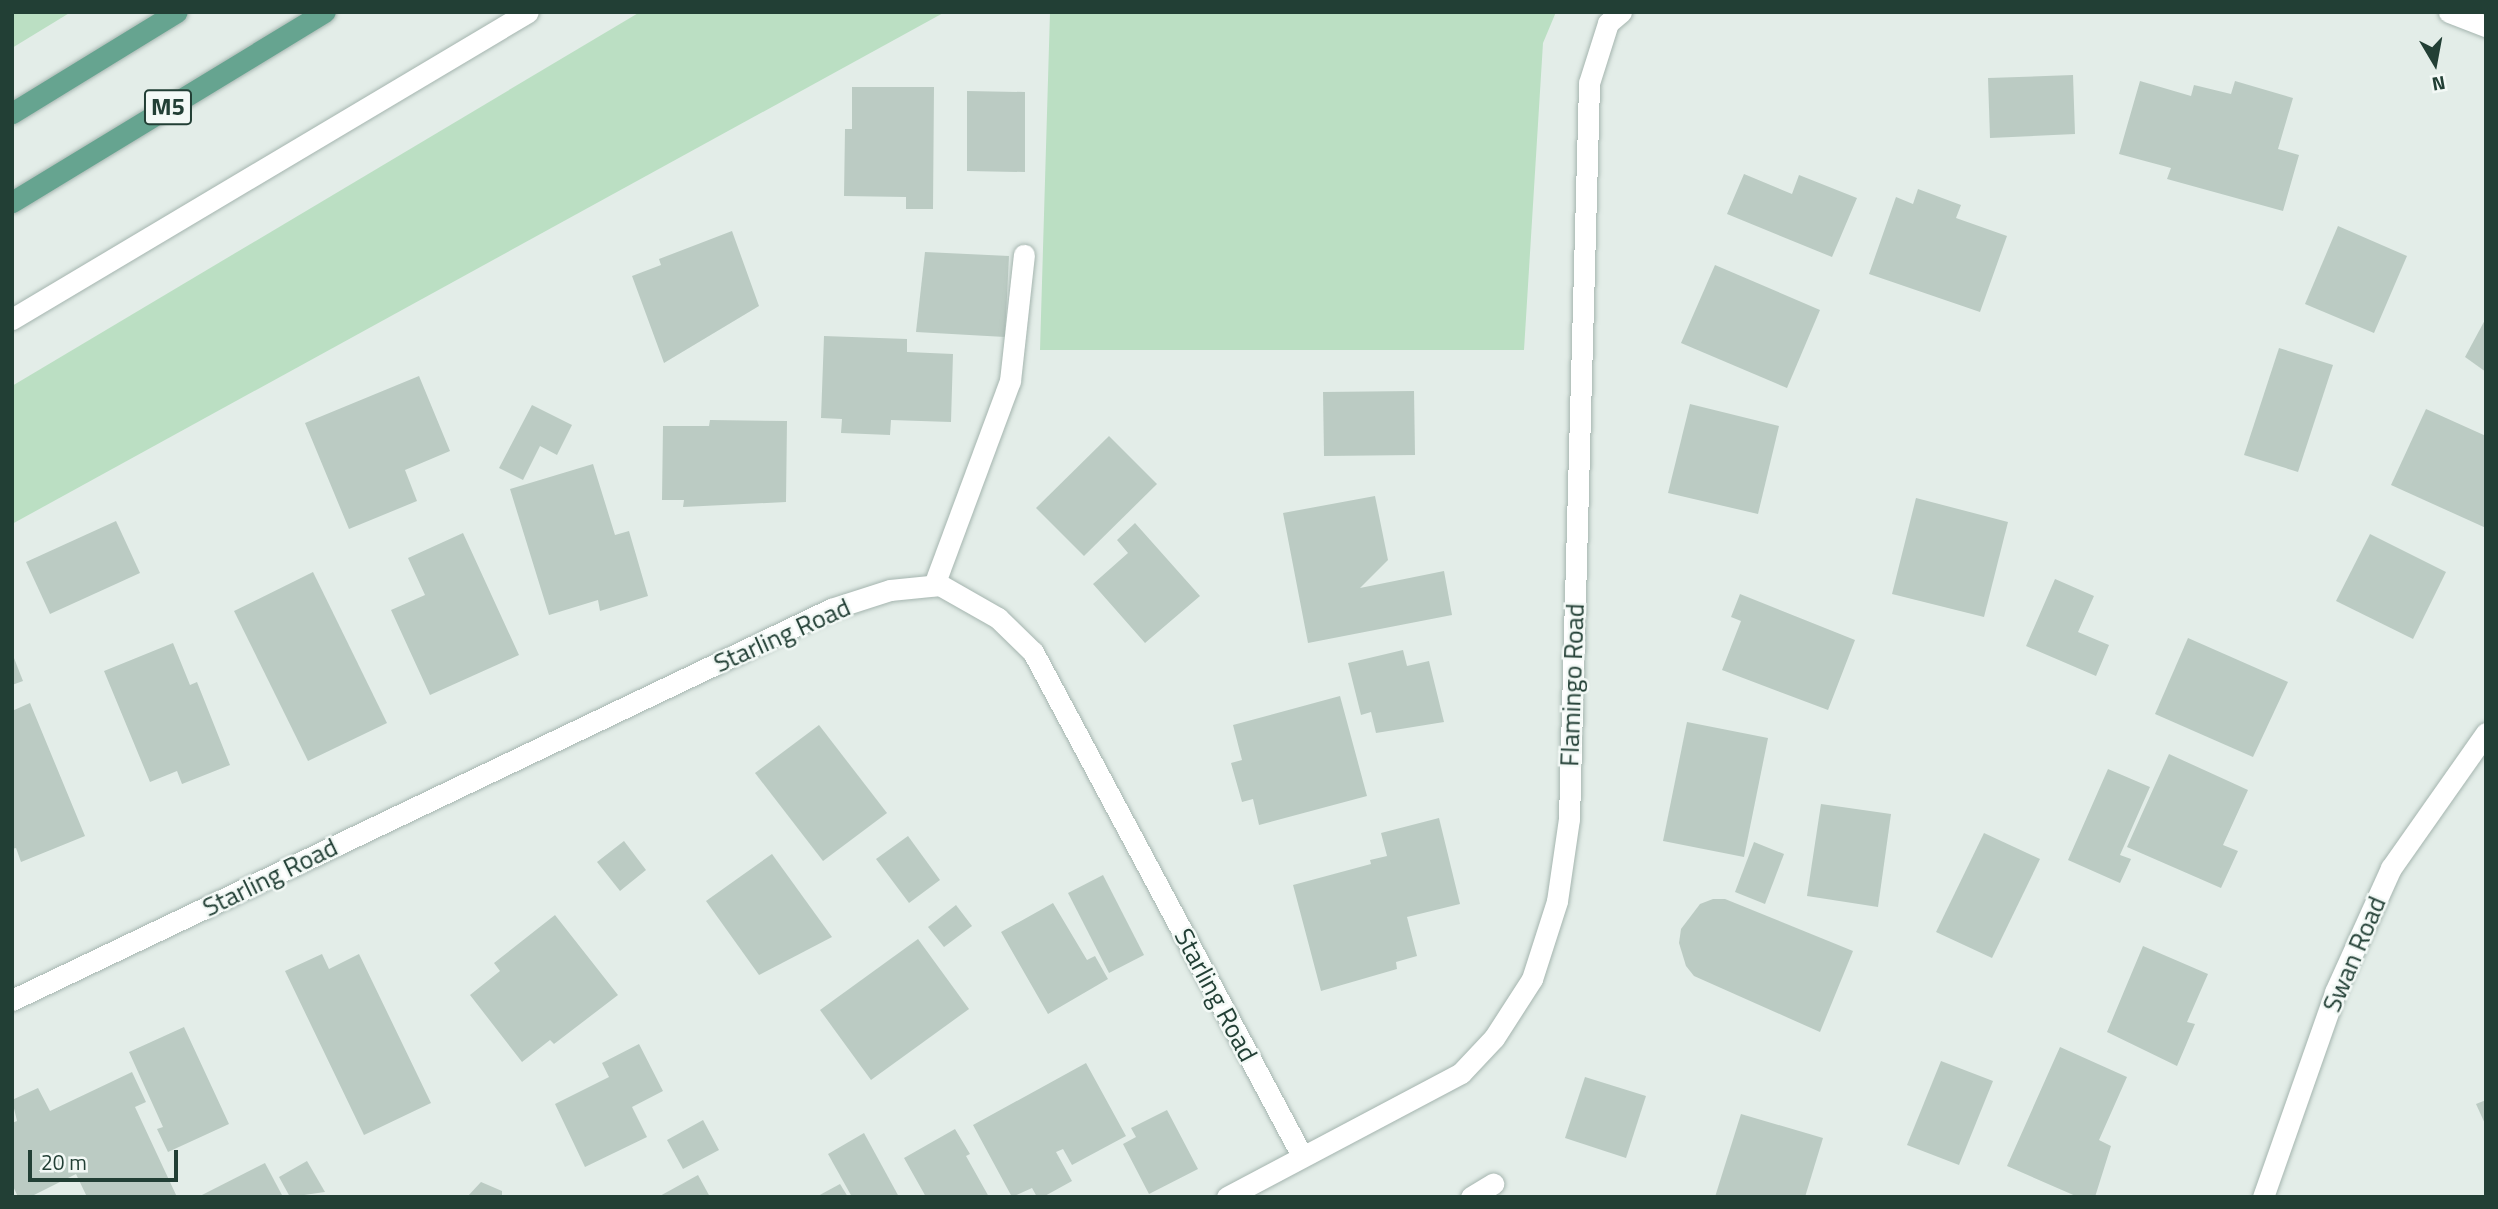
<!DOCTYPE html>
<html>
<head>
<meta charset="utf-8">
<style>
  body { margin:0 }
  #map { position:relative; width:2498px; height:1209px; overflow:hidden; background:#e3ede8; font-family:"Titillium Web",sans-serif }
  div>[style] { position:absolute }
  .green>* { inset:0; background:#bbdfc3 }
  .building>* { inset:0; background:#bbcbc3 }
  .roads { filter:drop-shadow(0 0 2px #a5b5af) drop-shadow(0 0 2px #a5b5af) }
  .minor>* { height:21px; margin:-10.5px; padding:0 10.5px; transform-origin:10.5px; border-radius:10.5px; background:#fff }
  .major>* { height:21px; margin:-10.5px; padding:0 10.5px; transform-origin:10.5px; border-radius:10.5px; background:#66a490 }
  span { translate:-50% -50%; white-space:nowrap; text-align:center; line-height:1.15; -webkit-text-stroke:5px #f3f9f6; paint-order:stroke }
  .shield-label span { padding:2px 5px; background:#f3f9f6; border:2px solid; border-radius:5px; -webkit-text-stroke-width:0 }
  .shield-label { font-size:24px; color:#223f35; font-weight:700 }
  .street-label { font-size:26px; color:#223f35 }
  .frame { position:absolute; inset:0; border:14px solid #223f35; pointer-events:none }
  .north { position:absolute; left:2400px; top:28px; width:70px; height:70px; -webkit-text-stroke:5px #f3f9f6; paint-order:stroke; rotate:170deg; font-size:19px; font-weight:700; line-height:28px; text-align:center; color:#223f35 }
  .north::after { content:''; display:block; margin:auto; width:24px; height:32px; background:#223f35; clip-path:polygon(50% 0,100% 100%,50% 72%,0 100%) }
  .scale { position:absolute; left:28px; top:1150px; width:150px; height:32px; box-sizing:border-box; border:4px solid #223f35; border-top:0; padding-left:9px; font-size:21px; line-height:24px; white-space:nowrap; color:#223f35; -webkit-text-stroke:5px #f3f9f6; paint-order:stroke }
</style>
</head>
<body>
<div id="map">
  <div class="green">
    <div style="clip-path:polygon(12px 12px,71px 12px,12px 48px)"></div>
    <div style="clip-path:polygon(640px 12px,945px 12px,12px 524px,12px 386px)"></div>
    <div style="clip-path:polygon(1050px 12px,1556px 12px,1543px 43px,1524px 350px,1040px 350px)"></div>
  </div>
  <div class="building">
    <div style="clip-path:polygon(2073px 75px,2075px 134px,1990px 138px,1988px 78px)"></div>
    <div style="clip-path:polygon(2140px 81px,2191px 96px,2194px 85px,2231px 94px,2235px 81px,2293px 98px,2278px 149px,2299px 155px,2283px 211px,2167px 179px,2171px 168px,2119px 154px)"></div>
    <div style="clip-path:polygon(852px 87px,934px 87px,933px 209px,906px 209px,906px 197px,844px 196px,845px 129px,852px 129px)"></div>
    <div style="clip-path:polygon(967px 91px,1025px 92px,1025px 172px,967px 171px)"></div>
    <div style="clip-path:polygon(1744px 174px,1792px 194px,1799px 175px,1857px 198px,1832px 257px,1727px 214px)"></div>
    <div style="clip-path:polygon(1918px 189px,1961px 205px,1956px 218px,2007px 236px,1980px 312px,1869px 274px,1896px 197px,1913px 204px)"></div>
    <div style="clip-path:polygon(2338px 226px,2407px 256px,2374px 333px,2305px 304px)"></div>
    <div style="clip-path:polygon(732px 231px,759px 306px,664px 363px,632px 276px,661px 265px,659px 259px)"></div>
    <div style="clip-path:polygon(925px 252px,1009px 256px,1005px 337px,916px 332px)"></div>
    <div style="clip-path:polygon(1715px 265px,1820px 310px,1787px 388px,1681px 343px)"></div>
    <div style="clip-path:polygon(2486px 318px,2486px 372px,2465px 357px)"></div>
    <div style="clip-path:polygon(824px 336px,907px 339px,907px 352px,953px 354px,951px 422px,891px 420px,890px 435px,841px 433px,842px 419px,821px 418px)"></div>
    <div style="clip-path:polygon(2279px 348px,2333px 365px,2298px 472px,2244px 455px)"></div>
    <div style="clip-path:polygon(419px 376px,450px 451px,405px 470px,417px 501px,349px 529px,305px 423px)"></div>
    <div style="clip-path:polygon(1414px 391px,1415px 455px,1324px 456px,1323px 392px)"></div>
    <div style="clip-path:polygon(1690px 404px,1779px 426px,1758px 514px,1668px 493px)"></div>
    <div style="clip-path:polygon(532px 405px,572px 425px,557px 455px,540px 446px,523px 480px,499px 468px)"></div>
    <div style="clip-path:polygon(2426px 409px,2486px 436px,2486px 528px,2391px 485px)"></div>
    <div style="clip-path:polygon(710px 420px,787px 421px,786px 502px,683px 507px,684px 500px,662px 500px,663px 426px,709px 426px)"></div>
    <div style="clip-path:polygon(1109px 436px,1157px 484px,1084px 556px,1036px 508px)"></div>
    <div style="clip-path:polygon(593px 464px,615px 535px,629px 531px,648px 596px,600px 611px,598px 600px,549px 615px,510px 489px)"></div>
    <div style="clip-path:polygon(1375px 496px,1388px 560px,1360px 588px,1444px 571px,1452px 615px,1308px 643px,1283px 513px)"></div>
    <div style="clip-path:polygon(1916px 498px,2008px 522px,1984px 617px,1892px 594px)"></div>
    <div style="clip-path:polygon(116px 521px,140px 573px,50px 614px,26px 562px)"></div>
    <div style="clip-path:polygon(1135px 523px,1200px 596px,1145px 643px,1093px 584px,1128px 553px,1117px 540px)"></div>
    <div style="clip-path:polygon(463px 533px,519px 655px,430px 695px,391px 610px,425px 595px,408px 558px)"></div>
    <div style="clip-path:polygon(2370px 534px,2446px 572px,2413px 639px,2336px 601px)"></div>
    <div style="clip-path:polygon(313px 572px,387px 723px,308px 761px,234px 611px)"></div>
    <div style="clip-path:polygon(2055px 579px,2094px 596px,2078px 632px,2109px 645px,2096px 676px,2026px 646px)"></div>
    <div style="clip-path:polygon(1740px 594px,1855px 640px,1828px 710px,1722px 670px,1741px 621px,1731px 617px)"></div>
    <div style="clip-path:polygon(2188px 638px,2288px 682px,2253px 757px,2155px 714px)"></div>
    <div style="clip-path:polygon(173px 643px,190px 685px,197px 682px,230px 765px,182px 784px,177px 771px,150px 782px,104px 671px)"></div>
    <div style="clip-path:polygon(1403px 650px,1407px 666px,1429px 661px,1444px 722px,1376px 733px,1371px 712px,1361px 715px,1348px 663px)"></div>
    <div style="clip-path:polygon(12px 653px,23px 681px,12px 685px)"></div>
    <div style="clip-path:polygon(1340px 696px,1367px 796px,1259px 825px,1253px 799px,1242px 802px,1231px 763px,1242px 760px,1233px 725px)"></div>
    <div style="clip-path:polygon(30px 703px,85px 836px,21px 862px,16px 848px,12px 849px,12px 711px)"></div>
    <div style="clip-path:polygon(1687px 722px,1768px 738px,1744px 857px,1663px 841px)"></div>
    <div style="clip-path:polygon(819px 725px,887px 813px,823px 861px,755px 773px)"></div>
    <div style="clip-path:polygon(2169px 754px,2248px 790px,2223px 845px,2238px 851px,2221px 888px,2127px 847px)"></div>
    <div style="clip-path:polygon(2108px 769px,2150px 787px,2120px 855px,2131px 859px,2120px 883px,2068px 860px)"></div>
    <div style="clip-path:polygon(1821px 804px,1891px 814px,1878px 907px,1807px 896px)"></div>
    <div style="clip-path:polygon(1439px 818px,1460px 904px,1407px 917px,1417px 956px,1396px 962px,1397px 969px,1321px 991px,1293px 885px,1371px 864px,1370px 860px,1387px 856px,1381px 833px)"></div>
    <div style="clip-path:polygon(1984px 833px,2040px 859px,1992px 958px,1936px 932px)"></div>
    <div style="clip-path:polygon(908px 836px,940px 880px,909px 903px,876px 859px)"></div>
    <div style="clip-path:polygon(624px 841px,646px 870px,620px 891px,597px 862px)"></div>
    <div style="clip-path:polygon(1754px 842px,1784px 854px,1765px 904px,1735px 892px)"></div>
    <div style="clip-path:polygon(772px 854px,832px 937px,759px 975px,706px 901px)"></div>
    <div style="clip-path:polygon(1103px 875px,1144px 955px,1109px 973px,1068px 893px)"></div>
    <div style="clip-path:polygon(1713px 899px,1725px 899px,1853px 951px,1820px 1032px,1694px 976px,1686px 966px,1679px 943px,1681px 929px,1700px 904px)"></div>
    <div style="clip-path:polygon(1053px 903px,1087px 960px,1095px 956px,1108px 979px,1048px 1014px,1001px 932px)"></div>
    <div style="clip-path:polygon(956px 905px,972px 926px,944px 947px,928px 927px)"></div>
    <div style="clip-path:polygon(555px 915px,618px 995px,554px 1044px,550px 1040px,522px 1062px,470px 995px,500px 971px,494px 963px)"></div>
    <div style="clip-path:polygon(918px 939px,969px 1009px,871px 1080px,820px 1010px)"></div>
    <div style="clip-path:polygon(2143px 946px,2208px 974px,2187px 1022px,2195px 1024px,2177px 1066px,2107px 1032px)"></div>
    <div style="clip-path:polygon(322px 954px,329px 969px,359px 954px,431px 1103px,364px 1135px,285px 971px)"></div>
    <div style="clip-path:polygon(184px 1027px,229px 1124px,168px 1152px,157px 1129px,163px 1127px,129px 1052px)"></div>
    <div style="clip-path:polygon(639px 1044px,663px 1091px,632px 1107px,647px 1137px,585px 1167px,555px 1104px,609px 1077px,602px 1063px)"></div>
    <div style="clip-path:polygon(2060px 1047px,2127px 1077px,2099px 1140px,2111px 1146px,2095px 1197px,2078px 1197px,2007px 1166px)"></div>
    <div style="clip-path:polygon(1941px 1061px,1993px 1081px,1959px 1165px,1907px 1145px)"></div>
    <div style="clip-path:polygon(1086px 1063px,1126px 1136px,1072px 1165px,1063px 1149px,1056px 1152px,1072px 1181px,1043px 1197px,1037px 1197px,1032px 1188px,1012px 1197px,973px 1125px)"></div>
    <div style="clip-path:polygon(132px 1072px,146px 1102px,135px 1107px,177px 1197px,87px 1197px,76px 1174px,30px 1197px,18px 1197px,12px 1184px,12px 1123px,17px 1121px,12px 1100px,38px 1088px,50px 1111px)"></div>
    <div style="clip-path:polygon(1585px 1077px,1646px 1096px,1626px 1158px,1565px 1138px)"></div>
    <div style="clip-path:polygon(2486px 1100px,2486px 1126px,2476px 1104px)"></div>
    <div style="clip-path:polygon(1167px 1110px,1198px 1169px,1149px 1194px,1123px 1144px,1136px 1137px,1131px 1128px)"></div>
    <div style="clip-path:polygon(1741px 1114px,1823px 1138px,1805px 1197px,1715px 1197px)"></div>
    <div style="clip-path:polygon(703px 1120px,719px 1150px,683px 1169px,667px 1140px)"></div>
    <div style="clip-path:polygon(955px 1129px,970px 1154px,966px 1156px,989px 1197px,926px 1197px,904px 1158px)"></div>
    <div style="clip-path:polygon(864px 1133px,899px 1197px,852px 1197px,828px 1154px)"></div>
    <div style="clip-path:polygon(307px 1161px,325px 1192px,290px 1197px,279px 1177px)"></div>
    <div style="clip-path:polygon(265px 1163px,283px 1197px,198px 1197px)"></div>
    <div style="clip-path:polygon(698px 1175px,710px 1197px,658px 1197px)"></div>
    <div style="clip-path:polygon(481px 1182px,502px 1191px,502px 1197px,467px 1197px)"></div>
    <div style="clip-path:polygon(840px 1184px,848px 1197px,816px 1197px)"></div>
  </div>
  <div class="roads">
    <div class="minor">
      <div style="left:2449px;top:12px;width:40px;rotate:21deg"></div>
      <div style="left:12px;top:319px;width:600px;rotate:-30.75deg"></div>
      <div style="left:934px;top:585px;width:218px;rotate:-69.6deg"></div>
      <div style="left:1010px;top:381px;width:127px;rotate:-83.7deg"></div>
      <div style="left:12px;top:1000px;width:908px;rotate:-25.52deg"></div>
      <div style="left:831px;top:609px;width:62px;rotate:-17.9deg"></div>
      <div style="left:890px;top:590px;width:50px;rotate:-5.7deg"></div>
      <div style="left:940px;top:585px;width:67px;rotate:29.6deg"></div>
      <div style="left:998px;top:618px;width:49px;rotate:44.2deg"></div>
      <div style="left:1033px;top:652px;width:569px;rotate:61.9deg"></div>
      <div style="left:1227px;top:1197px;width:265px;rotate:-27.9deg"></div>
      <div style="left:1461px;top:1073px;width:48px;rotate:-46.7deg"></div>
      <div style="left:1494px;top:1038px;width:70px;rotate:-57.2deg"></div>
      <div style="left:1532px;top:979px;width:82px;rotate:-72.2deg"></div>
      <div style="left:1557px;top:901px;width:83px;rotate:-81.7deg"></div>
      <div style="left:1569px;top:819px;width:736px;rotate:-88.44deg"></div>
      <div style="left:1589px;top:83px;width:63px;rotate:-72.4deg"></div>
      <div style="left:1608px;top:23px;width:17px;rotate:-40deg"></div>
      <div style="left:1471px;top:1197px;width:26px;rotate:-31deg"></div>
      <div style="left:2263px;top:1197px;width:217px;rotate:-70.6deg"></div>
      <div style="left:2335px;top:992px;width:136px;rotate:-65.7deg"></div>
      <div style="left:2391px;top:868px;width:165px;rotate:-54.9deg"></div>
    </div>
    <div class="major">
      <div style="left:12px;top:113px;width:193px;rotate:-31.5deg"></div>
      <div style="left:12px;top:202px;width:366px;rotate:-31.3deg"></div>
    </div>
  </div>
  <div class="shield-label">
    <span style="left:168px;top:107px">M5</span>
  </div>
  <div class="street-label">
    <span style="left:782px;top:635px;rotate:-24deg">Starling Road</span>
    <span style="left:1572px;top:685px;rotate:-88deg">Flamingo Road</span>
    <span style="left:270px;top:877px;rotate:-26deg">Starling Road</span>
    <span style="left:2354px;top:954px;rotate:-67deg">Swan Road</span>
    <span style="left:1216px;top:995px;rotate:62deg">Starling Road</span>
  </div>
  <div class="frame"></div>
  <div class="north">N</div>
  <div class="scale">20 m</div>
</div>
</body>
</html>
